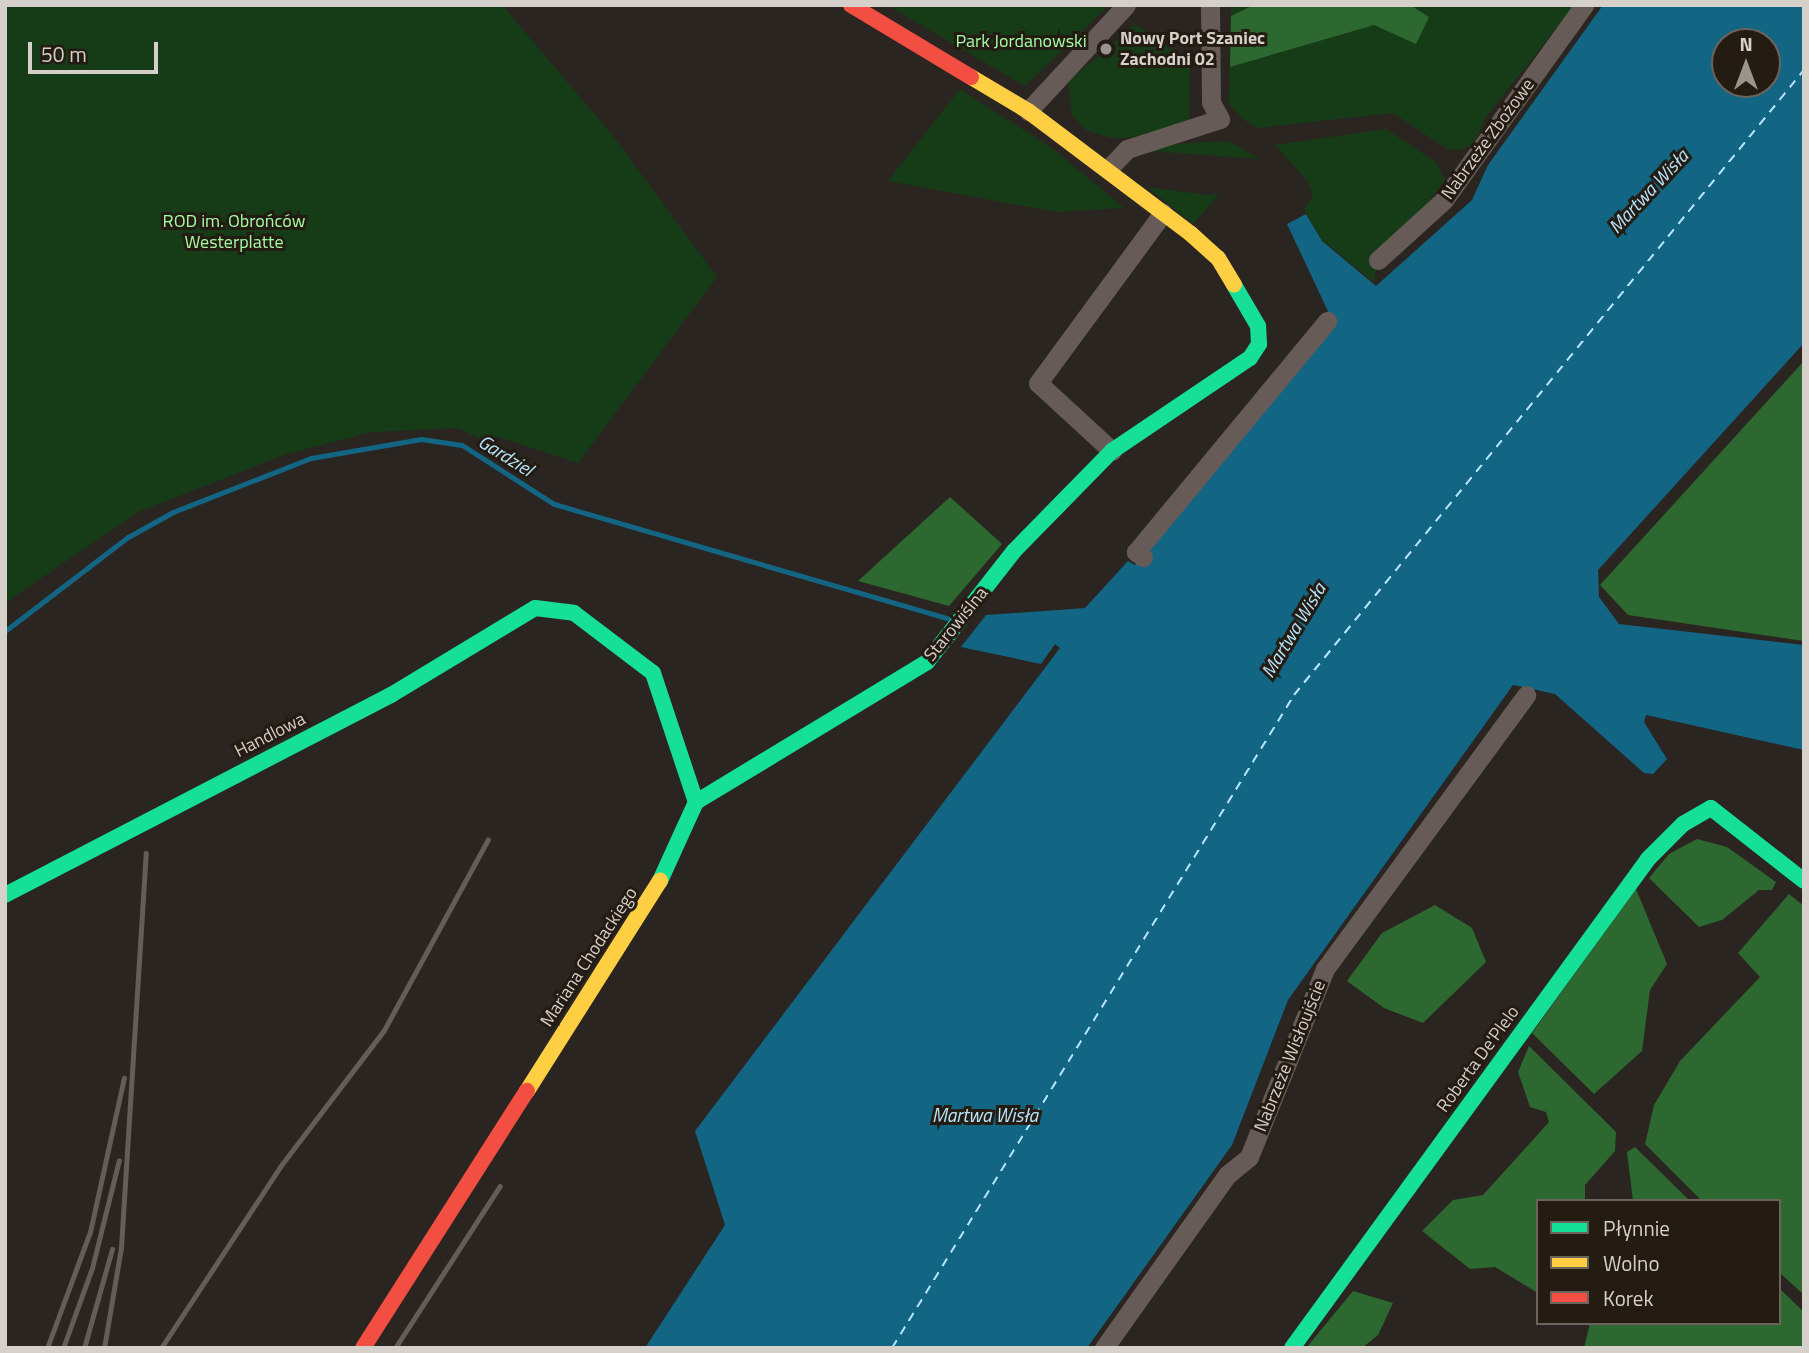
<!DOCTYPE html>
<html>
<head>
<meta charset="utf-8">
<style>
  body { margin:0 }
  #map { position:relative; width:1809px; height:1353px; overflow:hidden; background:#2a2520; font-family:"Titillium Web",sans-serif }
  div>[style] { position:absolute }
  .green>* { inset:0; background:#163c17 }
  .forest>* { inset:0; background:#2d6830 }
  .water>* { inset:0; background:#136584 }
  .stream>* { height:5px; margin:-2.5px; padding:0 2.5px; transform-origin:2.5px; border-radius:2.5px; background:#136584 }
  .ferry>* { height:2px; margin-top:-1px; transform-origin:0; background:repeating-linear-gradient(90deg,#b7e6ff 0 9px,transparent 0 16px) }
  .street>* { height:19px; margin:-9.5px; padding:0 9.5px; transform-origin:9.5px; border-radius:9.5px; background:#665b57 }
  .fast>* { height:16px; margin:-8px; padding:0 8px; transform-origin:8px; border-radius:8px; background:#16e098 }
  .slow>* { height:16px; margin:-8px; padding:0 8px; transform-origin:8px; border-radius:8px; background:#ffcf43 }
  .jam>* { height:16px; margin:-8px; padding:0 8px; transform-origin:8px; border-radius:8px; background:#f24e42 }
  .rail>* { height:5px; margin:-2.5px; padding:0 2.5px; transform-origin:2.5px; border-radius:2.5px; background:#645c58 }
  .dots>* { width:19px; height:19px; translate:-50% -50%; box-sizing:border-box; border:4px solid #241c13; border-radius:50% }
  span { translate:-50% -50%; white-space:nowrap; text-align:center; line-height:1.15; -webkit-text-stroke:6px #241c13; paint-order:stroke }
  .poi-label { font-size:18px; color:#d6d0ca; font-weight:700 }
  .left { translate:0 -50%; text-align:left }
  .park-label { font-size:18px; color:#a2fda3 }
  .street-label { font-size:18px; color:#d6d0ca }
  .water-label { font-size:19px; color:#b7e6ff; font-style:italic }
  .frame { position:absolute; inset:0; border:7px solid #d6d0ca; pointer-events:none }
  .legend { position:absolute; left:1536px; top:1199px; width:245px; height:126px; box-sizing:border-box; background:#241c13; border:2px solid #6b645c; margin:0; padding:9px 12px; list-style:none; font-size:21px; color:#d6d0ca }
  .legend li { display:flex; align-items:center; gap:14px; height:35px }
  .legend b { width:35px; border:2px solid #6b645c }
  .north { position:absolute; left:1711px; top:28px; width:70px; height:70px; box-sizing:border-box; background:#241c13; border:2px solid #6b645c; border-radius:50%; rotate:0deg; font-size:19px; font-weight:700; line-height:28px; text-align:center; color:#d6d0ca }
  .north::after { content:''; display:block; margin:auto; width:24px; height:32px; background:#9a948e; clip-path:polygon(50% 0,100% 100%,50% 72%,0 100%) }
  .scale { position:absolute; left:28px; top:42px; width:130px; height:32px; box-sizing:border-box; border:4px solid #d6d0ca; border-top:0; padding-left:9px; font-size:21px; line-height:24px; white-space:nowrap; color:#d6d0ca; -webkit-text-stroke:5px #241c13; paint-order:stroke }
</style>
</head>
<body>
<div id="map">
  <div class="green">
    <div style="clip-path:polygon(5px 5px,502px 5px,614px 137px,717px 277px,578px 463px,495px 436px,490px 443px,457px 428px,371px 432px,287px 454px,138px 512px,5px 603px)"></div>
    <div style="clip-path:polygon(887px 5px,1109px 5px,1025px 86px)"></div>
    <div style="clip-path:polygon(1231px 5px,1575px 5px,1486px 117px,1473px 145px,1460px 150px,1447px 149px,1393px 113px,1257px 128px,1244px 120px,1229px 104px)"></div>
    <div style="clip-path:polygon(1135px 24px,1190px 61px,1189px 121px,1153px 137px,1111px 138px,1086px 130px,1072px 115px,1068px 82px)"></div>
    <div style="clip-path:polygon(960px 89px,1052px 148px,1124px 208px,1056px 212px,888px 181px)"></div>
    <div style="clip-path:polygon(1386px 129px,1436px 162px,1445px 180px,1375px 273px,1375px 283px,1321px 239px,1304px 209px,1313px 196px,1308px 181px,1275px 145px)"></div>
    <div style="clip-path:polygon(1228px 141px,1260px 159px,1149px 151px,1172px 144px)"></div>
    <div style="clip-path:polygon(1147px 187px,1207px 195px,1219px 194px,1193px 224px)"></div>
  </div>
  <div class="forest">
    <div style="clip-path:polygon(1254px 5px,1410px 5px,1429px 17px,1416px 44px,1374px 25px,1230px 67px,1231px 16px)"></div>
    <div style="clip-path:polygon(1804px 361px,1804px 641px,1628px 615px,1600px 585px)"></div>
    <div style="clip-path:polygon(950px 497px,1002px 544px,949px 606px,858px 581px)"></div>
    <div style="clip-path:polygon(1697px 839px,1727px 847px,1776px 882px,1772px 890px,1759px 890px,1722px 920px,1699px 927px,1649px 878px,1669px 854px)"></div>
    <div style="clip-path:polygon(1636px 889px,1667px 964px,1650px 990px,1642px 1051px,1594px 1094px,1532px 1033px)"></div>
    <div style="clip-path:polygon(1789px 894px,1804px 906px,1804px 1295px,1779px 1272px,1779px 1201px,1702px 1201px,1645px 1144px,1654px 1105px,1680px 1061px,1760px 977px,1738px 953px)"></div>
    <div style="clip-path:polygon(1435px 905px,1472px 928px,1486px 962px,1423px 1023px,1384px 1008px,1347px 981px,1382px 933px)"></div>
    <div style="clip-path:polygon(1529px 1046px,1616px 1132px,1615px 1151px,1585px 1185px,1585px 1201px,1538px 1201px,1538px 1293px,1495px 1267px,1470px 1269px,1422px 1231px,1453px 1200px,1483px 1195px,1549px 1122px,1546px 1112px,1530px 1107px,1518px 1072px)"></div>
    <div style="clip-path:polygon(1635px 1147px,1690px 1201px,1633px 1201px,1627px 1152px)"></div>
    <div style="clip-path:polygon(1779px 1288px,1804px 1312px,1804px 1348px,1584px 1348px,1590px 1323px,1779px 1323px)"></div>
    <div style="clip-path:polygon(1353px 1291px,1393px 1303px,1378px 1335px,1362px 1348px,1306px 1348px)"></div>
  </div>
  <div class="water">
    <div style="clip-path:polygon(evenodd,1603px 5px,1804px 5px,1804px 343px,1598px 570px,1599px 597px,1619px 624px,1804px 645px,1804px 750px,1646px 715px,1644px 722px,1667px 759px,1653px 774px,1644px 773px,1555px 694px,1513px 685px,1288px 1000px,1232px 1145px,1087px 1348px,645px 1348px,725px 1225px,695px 1131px,1060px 648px,1055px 644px,1041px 664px,961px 647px,986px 615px,1085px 608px,1128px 561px,1135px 565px,1335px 326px,1287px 224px,1306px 214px,1322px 241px,1376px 286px,1472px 200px,1488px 165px,1603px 5px,1725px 42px,1767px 42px,1767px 84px,1725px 84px,1725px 42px)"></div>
  </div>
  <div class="stream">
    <div style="left:5px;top:631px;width:155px;rotate:-37.4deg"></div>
    <div style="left:128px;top:537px;width:51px;rotate:-29.1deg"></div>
    <div style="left:173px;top:512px;width:148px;rotate:-21.4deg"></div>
    <div style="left:311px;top:458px;width:112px;rotate:-9.8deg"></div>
    <div style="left:421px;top:439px;width:41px;rotate:8.3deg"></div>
    <div style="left:462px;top:445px;width:109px;rotate:32.7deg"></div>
    <div style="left:554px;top:504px;width:412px;rotate:16.2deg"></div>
  </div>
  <div class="ferry">
    <div style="left:892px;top:1348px;width:767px;rotate:-58.38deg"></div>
    <div style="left:1294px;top:695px;width:807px;rotate:-50.79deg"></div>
  </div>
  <div class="street">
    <div style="left:1028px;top:111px;width:144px;rotate:-47.2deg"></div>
    <div style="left:1108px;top:169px;width:28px;rotate:-46deg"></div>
    <div style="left:1127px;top:149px;width:98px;rotate:-17.9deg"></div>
    <div style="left:1220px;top:119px;width:19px;rotate:-118deg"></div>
    <div style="left:1211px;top:102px;width:97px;rotate:-90.6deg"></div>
    <div style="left:1378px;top:260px;width:89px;rotate:-42.3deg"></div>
    <div style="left:1444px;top:200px;width:240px;rotate:-54.3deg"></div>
    <div style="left:1112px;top:451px;width:100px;rotate:-137.4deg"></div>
    <div style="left:1038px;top:383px;width:211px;rotate:-53.7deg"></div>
    <div style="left:1143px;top:557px;width:9px;rotate:-144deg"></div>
    <div style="left:1136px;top:552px;width:300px;rotate:-50.4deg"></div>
    <div style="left:1104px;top:1348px;width:212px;rotate:-54.6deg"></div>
    <div style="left:1227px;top:1175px;width:28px;rotate:-39deg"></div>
    <div style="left:1249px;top:1157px;width:203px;rotate:-68deg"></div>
    <div style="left:1325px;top:969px;width:340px;rotate:-53.7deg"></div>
  </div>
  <div class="fast">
    <div style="left:696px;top:802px;width:270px;rotate:-31.2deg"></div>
    <div style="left:927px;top:662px;width:141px;rotate:-51.9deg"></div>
    <div style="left:1014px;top:551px;width:140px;rotate:-45.6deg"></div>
    <div style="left:1112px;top:451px;width:166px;rotate:-34deg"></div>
    <div style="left:1250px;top:358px;width:17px;rotate:-57deg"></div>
    <div style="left:1259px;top:344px;width:18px;rotate:-93deg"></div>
    <div style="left:1258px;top:326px;width:48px;rotate:-120.3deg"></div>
    <div style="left:5px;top:895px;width:435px;rotate:-27.4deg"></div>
    <div style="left:391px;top:695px;width:168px;rotate:-31.1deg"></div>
    <div style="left:535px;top:608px;width:39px;rotate:7deg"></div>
    <div style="left:574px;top:613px;width:99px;rotate:37.2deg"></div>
    <div style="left:653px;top:673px;width:136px;rotate:71.6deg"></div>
    <div style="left:696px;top:802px;width:87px;rotate:114.5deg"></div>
    <div style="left:1292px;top:1348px;width:605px;rotate:-53.94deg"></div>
    <div style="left:1648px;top:859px;width:49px;rotate:-45deg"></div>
    <div style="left:1683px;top:824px;width:32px;rotate:-30deg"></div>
    <div style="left:1711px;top:808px;width:118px;rotate:38.1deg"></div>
  </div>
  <div class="slow">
    <div style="left:971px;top:77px;width:66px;rotate:30.8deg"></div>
    <div style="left:1028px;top:111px;width:204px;rotate:37deg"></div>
    <div style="left:1191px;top:234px;width:36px;rotate:42deg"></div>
    <div style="left:1218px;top:258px;width:31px;rotate:59deg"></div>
    <div style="left:527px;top:1091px;width:249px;rotate:-57.7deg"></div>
  </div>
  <div class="jam">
    <div style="left:851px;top:5px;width:140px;rotate:31deg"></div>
    <div style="left:363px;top:1348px;width:305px;rotate:-57.5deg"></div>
  </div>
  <div class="rail">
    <div style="left:47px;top:1348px;width:124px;rotate:-69.7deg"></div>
    <div style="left:90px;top:1232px;width:158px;rotate:-77.6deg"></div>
    <div style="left:63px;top:1348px;width:85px;rotate:-70.1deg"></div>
    <div style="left:92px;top:1268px;width:111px;rotate:-76deg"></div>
    <div style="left:84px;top:1348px;width:103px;rotate:-74.2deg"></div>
    <div style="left:104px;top:1348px;width:102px;rotate:-80.4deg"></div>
    <div style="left:121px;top:1247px;width:395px;rotate:-86.4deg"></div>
    <div style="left:161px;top:1348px;width:220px;rotate:-56.7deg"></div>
    <div style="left:282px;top:1164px;width:168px;rotate:-52.7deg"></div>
    <div style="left:384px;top:1030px;width:217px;rotate:-61.4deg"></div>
    <div style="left:395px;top:1348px;width:193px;rotate:-57.1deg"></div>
  </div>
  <div class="dots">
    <div style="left:1106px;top:49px;background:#9a948e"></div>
  </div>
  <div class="poi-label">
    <span class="left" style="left:1120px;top:49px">Nowy Port Szaniec<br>Zachodni 02</span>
  </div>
  <div class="park-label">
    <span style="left:1021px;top:41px">Park Jordanowski</span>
    <span style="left:234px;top:232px">ROD im. Obrońców<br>Westerplatte</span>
  </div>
  <div class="street-label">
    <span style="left:1488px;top:139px;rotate:-54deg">Nabrzeże Zbożowe</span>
    <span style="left:956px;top:624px;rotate:-51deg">Starowiślna</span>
    <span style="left:270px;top:735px;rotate:-27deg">Handlowa</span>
    <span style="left:589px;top:957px;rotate:-57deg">Mariana Chodackiego</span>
    <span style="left:1290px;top:1056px;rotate:-68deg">Nabrzeże Wisłoujście</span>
    <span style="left:1478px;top:1059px;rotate:-54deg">Roberta De'Plelo</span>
  </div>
  <div class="water-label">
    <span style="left:1648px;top:191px;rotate:-47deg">Martwa Wisła</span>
    <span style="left:506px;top:455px;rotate:32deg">Gardziel</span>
    <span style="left:1293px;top:630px;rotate:-59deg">Martwa Wisła</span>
    <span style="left:985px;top:1115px">Martwa Wisła</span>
  </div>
  <div class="frame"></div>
  <ul class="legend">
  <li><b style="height:9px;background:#16e098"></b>Płynnie</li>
  <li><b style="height:9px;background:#ffcf43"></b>Wolno</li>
  <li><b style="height:9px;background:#f24e42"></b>Korek</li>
  </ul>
  <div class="north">N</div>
  <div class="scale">50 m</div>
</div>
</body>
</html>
